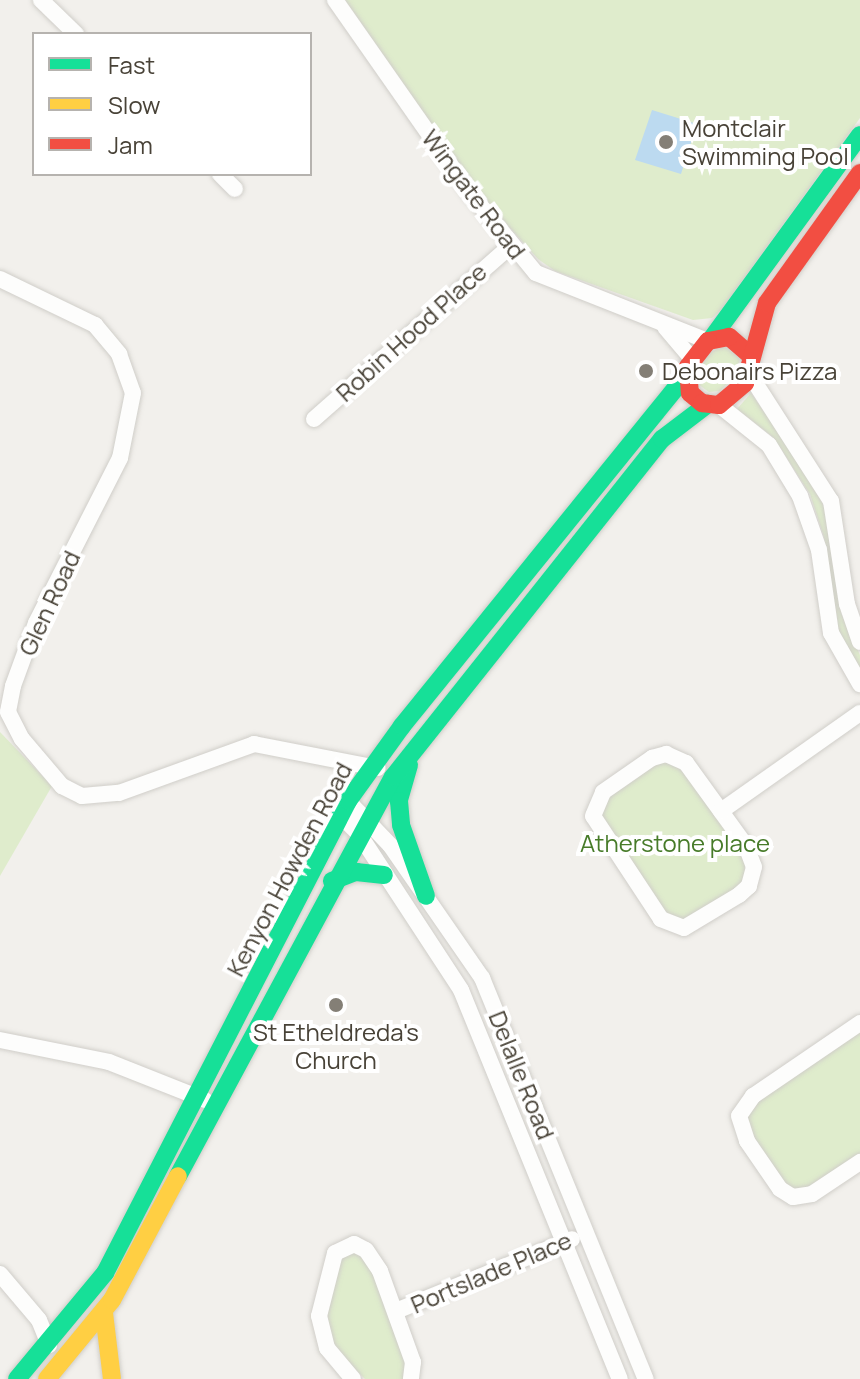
<!DOCTYPE html>
<html>
<head>
<meta charset="utf-8">
<style>
  body { margin:0 }
  #map { position:relative; width:860px; height:1379px; overflow:hidden; background:#f2f0ec; font-family:Manrope,sans-serif }
  div>[style] { position:absolute }
  .green>* { inset:0; background:#dfeccc }
  .water>* { inset:0; background:#bcdaf0 }
  .roads { filter:drop-shadow(0 0 2px #d0cec9) drop-shadow(0 0 2px #d0cec9) }
  .street>* { height:16px; margin:-8px; padding:0 8px; transform-origin:8px; border-radius:8px; background:#fdfdfc }
  .fast>* { height:18px; margin:-9px; padding:0 9px; transform-origin:9px; border-radius:9px; background:#16e098 }
  .slow>* { height:18px; margin:-9px; padding:0 9px; transform-origin:9px; border-radius:9px; background:#ffcf43 }
  .jam>* { height:18px; margin:-9px; padding:0 9px; transform-origin:9px; border-radius:9px; background:#f24e42 }
  .dots>* { width:22px; height:22px; translate:-50% -50%; box-sizing:border-box; border:4px solid #fff; border-radius:50% }
  span { translate:-50% -50%; white-space:nowrap; text-align:center; line-height:1.15; -webkit-text-stroke:8px #fff; paint-order:stroke }
  .poi-label { font-size:24px; color:#484237 }
  .left { translate:0 -50%; text-align:left }
  .street-label { font-size:24px; color:#484237 }
  .park-label { font-size:24px; color:#477b29 }
  .legend { position:absolute; left:32px; top:32px; width:280px; height:144px; box-sizing:border-box; background:#fff; border:2px solid #b6b3af; margin:0; padding:10px 14px; list-style:none; font-size:24px; color:#484237 }
  .legend li { display:flex; align-items:center; gap:16px; height:40px }
  .legend b { width:40px; border:2px solid #b6b3af }
</style>
</head>
<body>
<div id="map">
  <div class="green">
    <div style="clip-path:polygon(345px 0,860px 0,860px 118px,721px 310px,712px 318px,693px 320px,555px 271px,538px 259px,480px 194px)"></div>
    <div style="clip-path:polygon(724px 346px,740px 358px,736px 374px,720px 391px,709px 392px,699px 385px,699px 369px,709px 353px)"></div>
    <div style="clip-path:polygon(751px 393px,818px 491px,829px 522px,841px 613px,860px 655px,860px 674px,837px 628px,824px 537px,810px 494px,774px 438px,737px 409px)"></div>
    <div style="clip-path:polygon(0 732px,52px 786px,0 876px)"></div>
    <div style="clip-path:polygon(676px 760px,749px 863px,748px 880px,692px 922px,669px 920px,599px 816px,604px 801px,657px 764px)"></div>
    <div style="clip-path:polygon(860px 1030px,860px 1155px,810px 1189px,796px 1191px,785px 1185px,747px 1129px,747px 1115px,760px 1099px)"></div>
    <div style="clip-path:polygon(349px 1252px,365px 1254px,409px 1364px,407px 1379px,365px 1379px,336px 1351px,325px 1317px,339px 1261px)"></div>
  </div>
  <div class="water">
    <div style="clip-path:polygon(652px 110px,697px 124px,681px 174px,635px 160px)"></div>
  </div>
  <div class="roads">
    <div class="street">
      <div style="left:41px;top:0;width:49px;rotate:44.2deg"></div>
      <div style="left:335px;top:0;width:237px;rotate:55deg"></div>
      <div style="left:471px;top:194px;width:102px;rotate:50.6deg"></div>
      <div style="left:536px;top:273px;width:185px;rotate:21.6deg"></div>
      <div style="left:220px;top:174px;width:21px;rotate:45deg"></div>
      <div style="left:0;top:279px;width:106px;rotate:25.8deg"></div>
      <div style="left:95px;top:325px;width:38px;rotate:50deg"></div>
      <div style="left:119px;top:354px;width:41px;rotate:70.3deg"></div>
      <div style="left:133px;top:393px;width:66px;rotate:101.3deg"></div>
      <div style="left:120px;top:458px;width:185px;rotate:117deg"></div>
      <div style="left:36px;top:623px;width:67px;rotate:110.1deg"></div>
      <div style="left:13px;top:686px;width:26px;rotate:101deg"></div>
      <div style="left:8px;top:712px;width:30px;rotate:63deg"></div>
      <div style="left:22px;top:739px;width:62px;rotate:49.6deg"></div>
      <div style="left:62px;top:786px;width:22px;rotate:27deg"></div>
      <div style="left:82px;top:796px;width:37px;rotate:-5deg"></div>
      <div style="left:119px;top:793px;width:144px;rotate:-19.9deg"></div>
      <div style="left:254px;top:744px;width:126px;rotate:11deg"></div>
      <div style="left:665px;top:327px;width:42px;rotate:49.8deg"></div>
      <div style="left:750px;top:375px;width:150px;rotate:57.3deg"></div>
      <div style="left:831px;top:501px;width:104px;rotate:81.2deg"></div>
      <div style="left:847px;top:604px;width:40px;rotate:71.1deg"></div>
      <div style="left:719px;top:405px;width:64px;rotate:38.7deg"></div>
      <div style="left:769px;top:445px;width:60px;rotate:58.7deg"></div>
      <div style="left:800px;top:496px;width:57px;rotate:70.6deg"></div>
      <div style="left:819px;top:550px;width:84px;rotate:81.8deg"></div>
      <div style="left:831px;top:633px;width:59px;rotate:60.4deg"></div>
      <div style="left:314px;top:419px;width:261px;rotate:-41.4deg"></div>
      <div style="left:666px;top:754px;width:22px;rotate:24deg"></div>
      <div style="left:686px;top:763px;width:102px;rotate:54.1deg"></div>
      <div style="left:746px;top:846px;width:22px;rotate:69deg"></div>
      <div style="left:754px;top:867px;width:20px;rotate:105deg"></div>
      <div style="left:749px;top:886px;width:13px;rotate:138deg"></div>
      <div style="left:739px;top:895px;width:64px;rotate:149deg"></div>
      <div style="left:684px;top:928px;width:25px;rotate:-159deg"></div>
      <div style="left:661px;top:919px;width:123px;rotate:-123.4deg"></div>
      <div style="left:593px;top:816px;width:26px;rotate:-67deg"></div>
      <div style="left:603px;top:792px;width:60px;rotate:-34.8deg"></div>
      <div style="left:652px;top:758px;width:15px;rotate:-16deg"></div>
      <div style="left:348px;top:801px;width:61px;rotate:46.3deg"></div>
      <div style="left:390px;top:845px;width:162px;rotate:55.3deg"></div>
      <div style="left:482px;top:978px;width:433px;rotate:67.8deg"></div>
      <div style="left:721px;top:811px;width:170px;rotate:-35.2deg"></div>
      <div style="left:340px;top:815px;width:27px;rotate:45deg"></div>
      <div style="left:359px;top:834px;width:186px;rotate:56.8deg"></div>
      <div style="left:461px;top:990px;width:420px;rotate:67.8deg"></div>
      <div style="left:860px;top:1023px;width:130px;rotate:145.7deg"></div>
      <div style="left:753px;top:1096px;width:24px;rotate:125deg"></div>
      <div style="left:739px;top:1116px;width:26px;rotate:72deg"></div>
      <div style="left:747px;top:1141px;width:58px;rotate:55.5deg"></div>
      <div style="left:780px;top:1189px;width:15px;rotate:32deg"></div>
      <div style="left:793px;top:1197px;width:19px;rotate:-9deg"></div>
      <div style="left:812px;top:1194px;width:58px;rotate:-33.7deg"></div>
      <div style="left:0;top:1040px;width:111px;rotate:11.4deg"></div>
      <div style="left:109px;top:1062px;width:103px;rotate:21.6deg"></div>
      <div style="left:0;top:1274px;width:60px;rotate:49.7deg"></div>
      <div style="left:39px;top:1320px;width:27px;rotate:68deg"></div>
      <div style="left:396px;top:1311px;width:190px;rotate:-22.2deg"></div>
      <div style="left:353px;top:1379px;width:40px;rotate:-130deg"></div>
      <div style="left:327px;top:1348px;width:33px;rotate:-104deg"></div>
      <div style="left:319px;top:1316px;width:65px;rotate:-75.7deg"></div>
      <div style="left:335px;top:1253px;width:21px;rotate:-25deg"></div>
      <div style="left:354px;top:1244px;width:13px;rotate:27deg"></div>
      <div style="left:366px;top:1250px;width:25px;rotate:56deg"></div>
      <div style="left:380px;top:1271px;width:97px;rotate:70.1deg"></div>
      <div style="left:413px;top:1362px;width:17px;rotate:97deg"></div>
    </div>
    <div class="fast">
      <div style="left:712px;top:338px;width:251px;rotate:-53.9deg"></div>
      <div style="left:409px;top:765px;width:37px;rotate:106deg"></div>
      <div style="left:399px;top:801px;width:24px;rotate:85deg"></div>
      <div style="left:401px;top:825px;width:75px;rotate:70.6deg"></div>
      <div style="left:332px;top:881px;width:26px;rotate:-21deg"></div>
      <div style="left:356px;top:872px;width:28px;rotate:6deg"></div>
      <div style="left:178px;top:1176px;width:453px;rotate:-61.7deg"></div>
      <div style="left:393px;top:777px;width:432px;rotate:-51.5deg"></div>
      <div style="left:662px;top:439px;width:58px;rotate:-37.3deg"></div>
      <div style="left:17px;top:1379px;width:138px;rotate:-50.3deg"></div>
      <div style="left:105px;top:1273px;width:531px;rotate:-62.76deg"></div>
      <div style="left:348px;top:801px;width:92px;rotate:-54.2deg"></div>
      <div style="left:402px;top:726px;width:450px;rotate:-51deg"></div>
    </div>
    <div class="slow">
      <div style="left:104px;top:1313px;width:66px;rotate:83.1deg"></div>
      <div style="left:47px;top:1379px;width:102px;rotate:-50.6deg"></div>
      <div style="left:112px;top:1300px;width:140px;rotate:-62deg"></div>
    </div>
    <div class="jam">
      <div style="left:750px;top:355px;width:28px;rotate:-139deg"></div>
      <div style="left:729px;top:337px;width:21px;rotate:169deg"></div>
      <div style="left:708px;top:341px;width:33px;rotate:128deg"></div>
      <div style="left:688px;top:367px;width:26px;rotate:86deg"></div>
      <div style="left:690px;top:393px;width:16px;rotate:40deg"></div>
      <div style="left:702px;top:403px;width:17px;rotate:7deg"></div>
      <div style="left:719px;top:405px;width:34px;rotate:-40deg"></div>
      <div style="left:745px;top:383px;width:83px;rotate:-74.6deg"></div>
      <div style="left:767px;top:303px;width:160px;rotate:-54.4deg"></div>
    </div>
  </div>
  <div class="dots">
    <div style="left:666px;top:142px;background:#847f76"></div>
    <div style="left:646px;top:371px;background:#847f76"></div>
    <div style="left:336px;top:1005px;background:#847f76"></div>
  </div>
  <div class="poi-label">
    <span class="left" style="left:682px;top:142px">Montclair<br>Swimming Pool</span>
    <span class="left" style="left:662px;top:371px">Debonairs Pizza</span>
    <span style="left:336px;top:1046px">St Etheldreda's<br>Church</span>
  </div>
  <div class="street-label">
    <span style="left:474px;top:194px;rotate:53deg">Wingate Road</span>
    <span style="left:411px;top:332px;rotate:-42deg">Robin Hood Place</span>
    <span style="left:49px;top:603px;rotate:-65deg">Glen Road</span>
    <span style="left:289px;top:869px;rotate:-62deg">Kenyon Howden Road</span>
    <span style="left:522px;top:1075px;rotate:68deg">Delalle Road</span>
    <span style="left:491px;top:1272px;rotate:-23deg">Portslade Place</span>
  </div>
  <div class="park-label">
    <span style="left:675px;top:843px">Atherstone place</span>
  </div>
  <ul class="legend">
  <li><b style="height:10px;background:#16e098"></b>Fast</li>
  <li><b style="height:10px;background:#ffcf43"></b>Slow</li>
  <li><b style="height:10px;background:#f24e42"></b>Jam</li>
  </ul>
</div>
</body>
</html>
